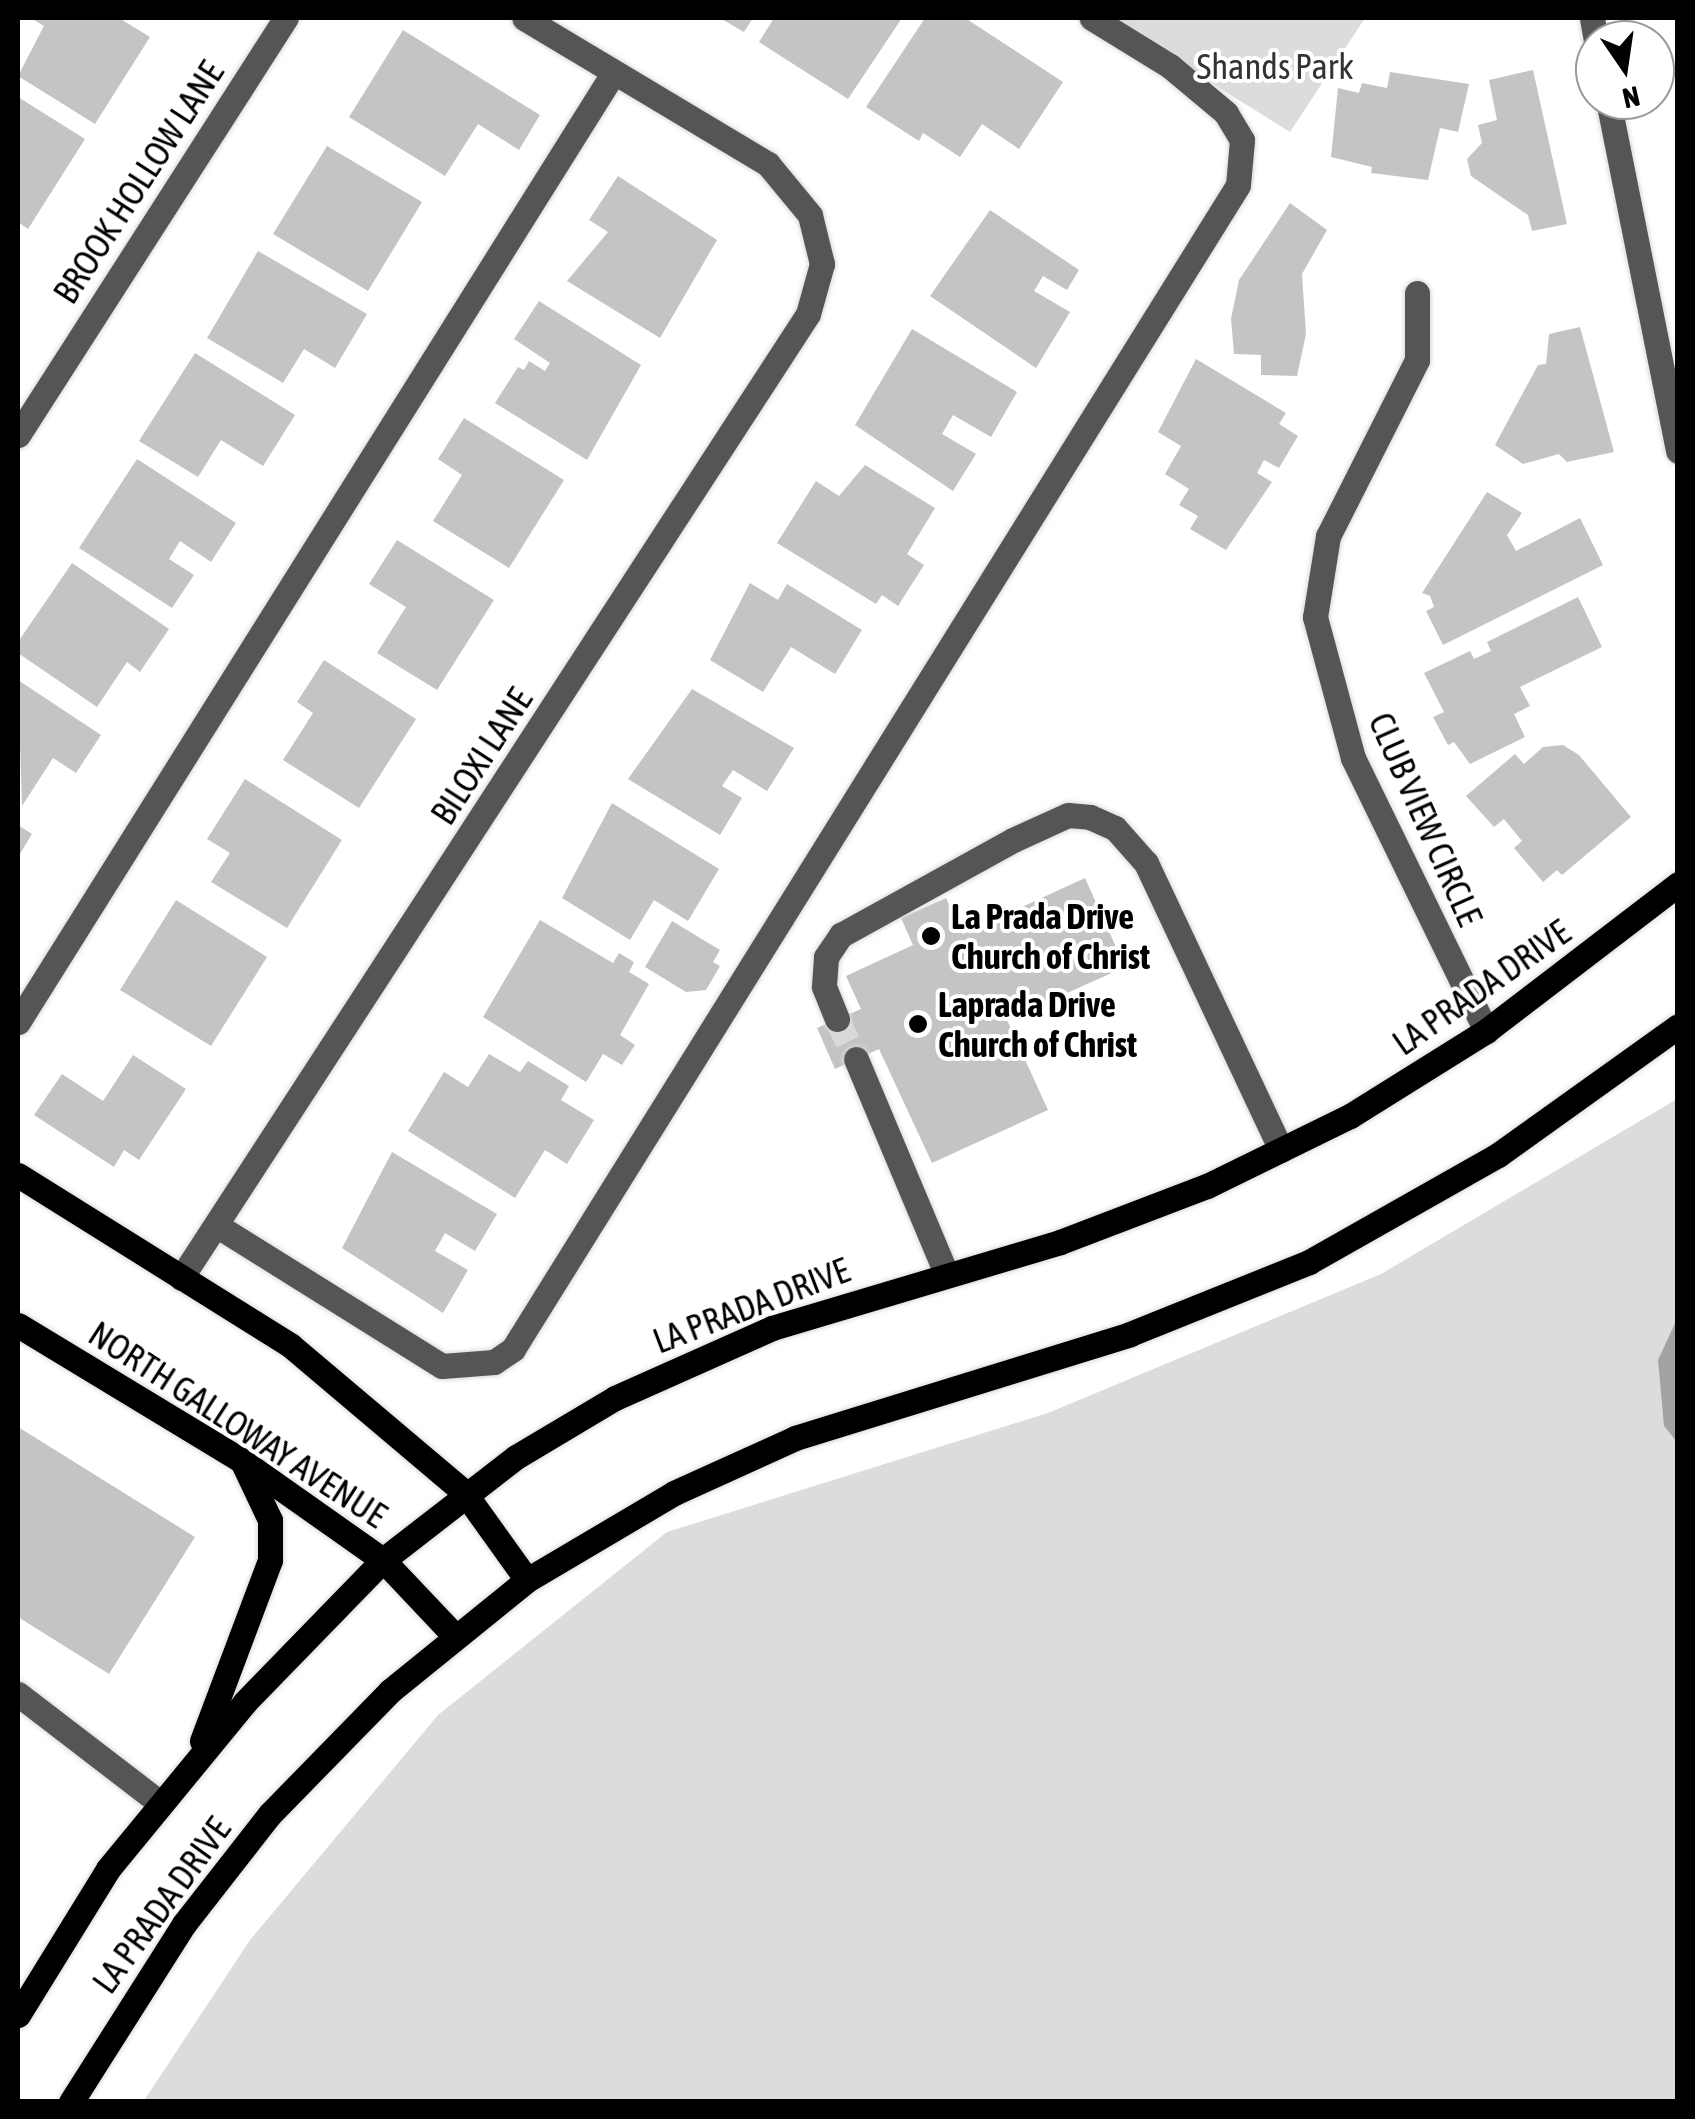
<!DOCTYPE html>
<html>
<head>
<meta charset="utf-8">
<style>
  body { margin:0 }
  #map { position:relative; width:1695px; height:2119px; overflow:hidden; background:#fff; font-family:"Asap Condensed",sans-serif }
  div>[style] { position:absolute }
  .green>* { inset:0; background:#dcdcdc }
  .water>* { inset:0; background:#a3a3a3 }
  .building>* { inset:0; background:#c4c4c4 }
  .minor-tunnel>* { height:25px; margin-top:-12.5px; transform-origin:0; background:repeating-linear-gradient(90deg,#d9d9d9 0 25px,transparent 0 37px) }
  .roads { filter:drop-shadow(0 0 2px #dbdbdb) drop-shadow(0 0 2px #dbdbdb) }
  .minor>* { height:25px; margin:-12.5px; padding:0 12.5px; transform-origin:12.5px; border-radius:12.5px; background:#555 }
  .major>* { height:25px; margin:-12.5px; padding:0 12.5px; transform-origin:12.5px; border-radius:12.5px; background:#000 }
  .dots>* { width:28px; height:28px; translate:-50% -50%; box-sizing:border-box; border:5px solid #fff; border-radius:50% }
  span { translate:-50% -50%; white-space:nowrap; text-align:center; line-height:1.15; -webkit-text-stroke:8px #fff; paint-order:stroke }
  .park-label { font-size:35px; color:#333 }
  .street-label { font-size:35px; color:#000 }
  .poi-label { font-size:35px; color:#000; font-weight:700 }
  .left { translate:0 -50%; text-align:left }
  .frame { position:absolute; inset:0; border:20px solid #000; pointer-events:none }
  .north { position:absolute; left:1575px; top:20px; width:100px; height:100px; box-sizing:border-box; background:#fff; border:2px solid #999; border-radius:50%; rotate:167deg; font-size:28px; font-weight:700; line-height:40px; text-align:center; color:#000 }
  .north::after { content:''; display:block; margin:auto; width:35px; height:45px; background:#000; clip-path:polygon(50% 0,100% 100%,50% 72%,0 100%) }
</style>
</head>
<body>
<div id="map">
  <div class="green">
    <div style="clip-path:polygon(1107px 18px,1365px 18px,1290px 132px)"></div>
    <div style="clip-path:polygon(1677px 1099px,1677px 2101px,143px 2102px,250px 1940px,438px 1715px,667px 1532px,1048px 1413px,1381px 1274px)"></div>
  </div>
  <div class="water">
    <div style="clip-path:polygon(1677px 1319px,1677px 1442px,1664px 1426px,1658px 1360px)"></div>
  </div>
  <div class="building">
    <div style="clip-path:polygon(31px 18px,119px 18px,150px 37px,95px 124px,18px 76px,44px 26px)"></div>
    <div style="clip-path:polygon(720px 18px,753px 18px,744px 32px)"></div>
    <div style="clip-path:polygon(774px 18px,902px 18px,848px 99px,759px 42px)"></div>
    <div style="clip-path:polygon(925px 18px,965px 18px,1063px 82px,1019px 149px,982px 124px,960px 157px,923px 133px,919px 141px,866px 107px)"></div>
    <div style="clip-path:polygon(403px 30px,540px 115px,519px 150px,478px 124px,445px 176px,349px 117px)"></div>
    <div style="clip-path:polygon(1533px 70px,1567px 224px,1532px 231px,1528px 215px,1471px 176px,1467px 159px,1482px 143px,1478px 125px,1497px 120px,1489px 80px)"></div>
    <div style="clip-path:polygon(1390px 72px,1469px 84px,1458px 132px,1440px 128px,1428px 180px,1371px 173px,1372px 167px,1331px 157px,1338px 88px,1359px 93px,1362px 83px,1387px 88px)"></div>
    <div style="clip-path:polygon(18px 97px,85px 139px,28px 229px,18px 222px)"></div>
    <div style="clip-path:polygon(327px 146px,422px 202px,368px 291px,273px 234px)"></div>
    <div style="clip-path:polygon(618px 176px,717px 240px,660px 338px,567px 281px,608px 232px,589px 220px)"></div>
    <div style="clip-path:polygon(1290px 203px,1327px 230px,1302px 274px,1306px 334px,1297px 376px,1261px 375px,1261px 355px,1234px 354px,1231px 319px,1239px 280px)"></div>
    <div style="clip-path:polygon(990px 210px,1079px 270px,1067px 290px,1043px 276px,1034px 291px,1070px 312px,1036px 368px,930px 296px)"></div>
    <div style="clip-path:polygon(258px 251px,367px 314px,335px 368px,304px 349px,283px 383px,207px 338px)"></div>
    <div style="clip-path:polygon(539px 301px,641px 365px,587px 460px,495px 403px,518px 367px,524px 370px,529px 361px,545px 371px,550px 363px,514px 339px)"></div>
    <div style="clip-path:polygon(1580px 327px,1614px 452px,1567px 462px,1559px 454px,1523px 464px,1495px 445px,1538px 365px,1546px 364px,1549px 334px)"></div>
    <div style="clip-path:polygon(912px 329px,1017px 392px,991px 437px,953px 415px,942px 434px,976px 454px,953px 491px,855px 425px)"></div>
    <div style="clip-path:polygon(195px 353px,295px 415px,263px 466px,221px 440px,198px 477px,139px 441px)"></div>
    <div style="clip-path:polygon(1196px 359px,1286px 413px,1279px 424px,1298px 436px,1279px 468px,1264px 460px,1257px 473px,1272px 482px,1226px 550px,1190px 529px,1198px 516px,1179px 505px,1189px 489px,1165px 474px,1181px 446px,1158px 432px)"></div>
    <div style="clip-path:polygon(464px 418px,564px 480px,509px 568px,433px 521px,462px 475px,438px 459px)"></div>
    <div style="clip-path:polygon(137px 459px,236px 523px,211px 562px,180px 541px,169px 559px,194px 575px,172px 608px,79px 548px)"></div>
    <div style="clip-path:polygon(865px 465px,935px 508px,907px 554px,924px 565px,898px 606px,882px 595px,876px 604px,777px 543px,816px 481px,839px 496px)"></div>
    <div style="clip-path:polygon(1487px 492px,1522px 513px,1507px 535px,1516px 551px,1580px 518px,1603px 565px,1443px 645px,1426px 611px,1434px 607px,1430px 596px,1422px 593px)"></div>
    <div style="clip-path:polygon(397px 540px,494px 600px,437px 690px,377px 653px,406px 607px,369px 584px)"></div>
    <div style="clip-path:polygon(72px 563px,169px 629px,140px 672px,127px 662px,97px 707px,18px 653px,18px 642px)"></div>
    <div style="clip-path:polygon(750px 583px,778px 600px,787px 584px,862px 630px,835px 674px,791px 647px,763px 692px,710px 660px)"></div>
    <div style="clip-path:polygon(1578px 597px,1602px 647px,1520px 687px,1530px 706px,1514px 714px,1525px 737px,1470px 764px,1454px 742px,1448px 745px,1433px 717px,1444px 712px,1424px 673px,1470px 651px,1474px 659px,1491px 651px,1487px 642px)"></div>
    <div style="clip-path:polygon(324px 660px,416px 719px,359px 808px,283px 760px,313px 713px,297px 702px)"></div>
    <div style="clip-path:polygon(18px 680px,101px 735px,76px 773px,53px 758px,22px 806px)"></div>
    <div style="clip-path:polygon(692px 689px,794px 748px,767px 791px,733px 770px,722px 786px,742px 798px,720px 835px,628px 779px)"></div>
    <div style="clip-path:polygon(1563px 745px,1579px 755px,1631px 817px,1562px 875px,1557px 870px,1543px 882px,1514px 848px,1522px 841px,1504px 819px,1494px 827px,1466px 796px,1515px 754px,1524px 764px,1543px 747px)"></div>
    <div style="clip-path:polygon(245px 779px,342px 840px,287px 928px,211px 882px,230px 853px,207px 839px)"></div>
    <div style="clip-path:polygon(612px 803px,719px 869px,688px 921px,654px 900px,630px 940px,562px 898px)"></div>
    <div style="clip-path:polygon(18px 825px,32px 834px,18px 857px)"></div>
    <div style="clip-path:polygon(1085px 878px,1125px 967px,1007px 1020px,1048px 1110px,932px 1163px,879px 1049px,835px 1069px,817px 1028px,861px 1009px,846px 976px,913px 945px,901px 918px,946px 898px,963px 934px)"></div>
    <div style="clip-path:polygon(176px 900px,267px 957px,211px 1046px,120px 990px)"></div>
    <div style="clip-path:polygon(540px 920px,613px 963px,619px 953px,634px 962px,629px 972px,649px 984px,620px 1035px,635px 1045px,622px 1065px,603px 1054px,586px 1082px,483px 1017px)"></div>
    <div style="clip-path:polygon(672px 921px,720px 950px,713px 962px,720px 966px,706px 990px,686px 992px,645px 967px)"></div>
    <div style="clip-path:polygon(489px 1054px,520px 1072px,528px 1061px,569px 1086px,561px 1100px,594px 1120px,567px 1164px,545px 1150px,515px 1198px,408px 1131px,444px 1072px,468px 1087px)"></div>
    <div style="clip-path:polygon(133px 1055px,186px 1089px,139px 1160px,124px 1150px,114px 1167px,34px 1115px,62px 1074px,103px 1101px)"></div>
    <div style="clip-path:polygon(392px 1152px,497px 1214px,475px 1251px,445px 1233px,435px 1251px,468px 1270px,443px 1313px,342px 1248px)"></div>
    <div style="clip-path:polygon(18px 1427px,195px 1537px,109px 1674px,18px 1617px)"></div>
  </div>
  <div class="minor-tunnel">
    <div style="left:837px;top:1019px;width:44px;rotate:64.6deg"></div>
  </div>
  <div class="roads">
    <div class="minor">
      <div style="left:1592px;top:18px;width:22px;rotate:80deg"></div>
      <div style="left:1608px;top:100px;width:358px;rotate:78.7deg"></div>
      <div style="left:1417px;top:293px;width:67px;rotate:90deg"></div>
      <div style="left:1417px;top:360px;width:197px;rotate:116.8deg"></div>
      <div style="left:1328px;top:536px;width:82px;rotate:99.1deg"></div>
      <div style="left:1315px;top:617px;width:146px;rotate:74.9deg"></div>
      <div style="left:1353px;top:758px;width:304px;rotate:64deg"></div>
      <div style="left:18px;top:435px;width:496px;rotate:-57.3deg"></div>
      <div style="left:837px;top:1019px;width:35px;rotate:-112deg"></div>
      <div style="left:824px;top:986px;width:29px;rotate:-86deg"></div>
      <div style="left:826px;top:957px;width:27px;rotate:-56deg"></div>
      <div style="left:841px;top:935px;width:196px;rotate:-28.9deg"></div>
      <div style="left:1013px;top:840px;width:60px;rotate:-24.4deg"></div>
      <div style="left:1068px;top:815px;width:22px;rotate:5deg"></div>
      <div style="left:1090px;top:817px;width:27px;rotate:24deg"></div>
      <div style="left:1115px;top:828px;width:47px;rotate:48.5deg"></div>
      <div style="left:1146px;top:863px;width:317px;rotate:64.8deg"></div>
      <div style="left:18px;top:1022px;width:1121px;rotate:-57.9deg"></div>
      <div style="left:856px;top:1059px;width:234px;rotate:67.2deg"></div>
      <div style="left:216px;top:1225px;width:266px;rotate:32deg"></div>
      <div style="left:442px;top:1366px;width:52px;rotate:-4.4deg"></div>
      <div style="left:494px;top:1362px;width:23px;rotate:-34deg"></div>
      <div style="left:513px;top:1349px;width:1371px;rotate:-58.08deg"></div>
      <div style="left:1238px;top:185px;width:45px;rotate:-84.9deg"></div>
      <div style="left:1242px;top:140px;width:31px;rotate:-121deg"></div>
      <div style="left:1226px;top:113px;width:73px;rotate:-140deg"></div>
      <div style="left:1170px;top:66px;width:92px;rotate:-148.4deg"></div>
      <div style="left:181px;top:1278px;width:1150px;rotate:-56.96deg"></div>
      <div style="left:808px;top:314px;width:52px;rotate:-74.4deg"></div>
      <div style="left:822px;top:264px;width:50px;rotate:-103.8deg"></div>
      <div style="left:810px;top:215px;width:66px;rotate:-129.5deg"></div>
      <div style="left:768px;top:164px;width:284px;rotate:-149.1deg"></div>
      <div style="left:18px;top:1694px;width:178px;rotate:37.5deg"></div>
    </div>
    <div class="major">
      <div style="left:18px;top:1175px;width:321px;rotate:32deg"></div>
      <div style="left:290px;top:1345px;width:228px;rotate:40.2deg"></div>
      <div style="left:464px;top:1492px;width:108px;rotate:54.4deg"></div>
      <div style="left:18px;top:1325px;width:261px;rotate:31.2deg"></div>
      <div style="left:241px;top:1460px;width:174px;rotate:35.2deg"></div>
      <div style="left:383px;top:1560px;width:103px;rotate:46.6deg"></div>
      <div style="left:202px;top:1741px;width:193px;rotate:-69.4deg"></div>
      <div style="left:270px;top:1560px;width:40px;rotate:-90deg"></div>
      <div style="left:270px;top:1520px;width:61px;rotate:-115.3deg"></div>
      <div style="left:18px;top:2015px;width:172px;rotate:-58.3deg"></div>
      <div style="left:108px;top:1869px;width:216px;rotate:-50.6deg"></div>
      <div style="left:245px;top:1702px;width:198px;rotate:-45.8deg"></div>
      <div style="left:383px;top:1560px;width:168px;rotate:-37.8deg"></div>
      <div style="left:516px;top:1457px;width:115px;rotate:-30.8deg"></div>
      <div style="left:615px;top:1398px;width:172px;rotate:-24deg"></div>
      <div style="left:772px;top:1328px;width:301px;rotate:-16.6deg"></div>
      <div style="left:1060px;top:1242px;width:157px;rotate:-20.9deg"></div>
      <div style="left:1207px;top:1186px;width:159px;rotate:-26.1deg"></div>
      <div style="left:1350px;top:1116px;width:160px;rotate:-32deg"></div>
      <div style="left:1486px;top:1031px;width:242px;rotate:-37.4deg"></div>
      <div style="left:71px;top:2102px;width:211px;rotate:-57.6deg"></div>
      <div style="left:184px;top:1924px;width:140px;rotate:-52deg"></div>
      <div style="left:270px;top:1814px;width:172px;rotate:-45.7deg"></div>
      <div style="left:390px;top:1691px;width:176px;rotate:-39deg"></div>
      <div style="left:527px;top:1580px;width:171px;rotate:-30.6deg"></div>
      <div style="left:674px;top:1493px;width:133px;rotate:-24.4deg"></div>
      <div style="left:795px;top:1438px;width:351px;rotate:-17.2deg"></div>
      <div style="left:1130px;top:1334px;width:193px;rotate:-21.9deg"></div>
      <div style="left:1309px;top:1262px;width:217px;rotate:-29.5deg"></div>
      <div style="left:1498px;top:1155px;width:221px;rotate:-35.6deg"></div>
    </div>
  </div>
  <div class="dots">
    <div style="left:931px;top:936px;background:#000"></div>
    <div style="left:918px;top:1024px;background:#000"></div>
  </div>
  <div class="park-label">
    <span style="left:1275px;top:66px">Shands Park</span>
  </div>
  <div class="street-label">
    <span style="left:138px;top:182px;rotate:-57deg">BROOK HOLLOW LANE</span>
    <span style="left:481px;top:756px;rotate:-57deg">BILOXI LANE</span>
    <span style="left:1426px;top:819px;rotate:66deg">CLUB VIEW CIRCLE</span>
    <span style="left:1481px;top:987px;rotate:-35deg">LA PRADA DRIVE</span>
    <span style="left:751px;top:1305px;rotate:-21deg">LA PRADA DRIVE</span>
    <span style="left:238px;top:1424px;rotate:33deg">NORTH GALLOWAY AVENUE</span>
    <span style="left:161px;top:1905px;rotate:-54deg">LA PRADA DRIVE</span>
  </div>
  <div class="poi-label">
    <span class="left" style="left:951px;top:936px">La Prada Drive<br>Church of Christ</span>
    <span class="left" style="left:938px;top:1024px">Laprada Drive<br>Church of Christ</span>
  </div>
  <div class="frame"></div>
  <div class="north">N</div>
</div>
</body>
</html>
